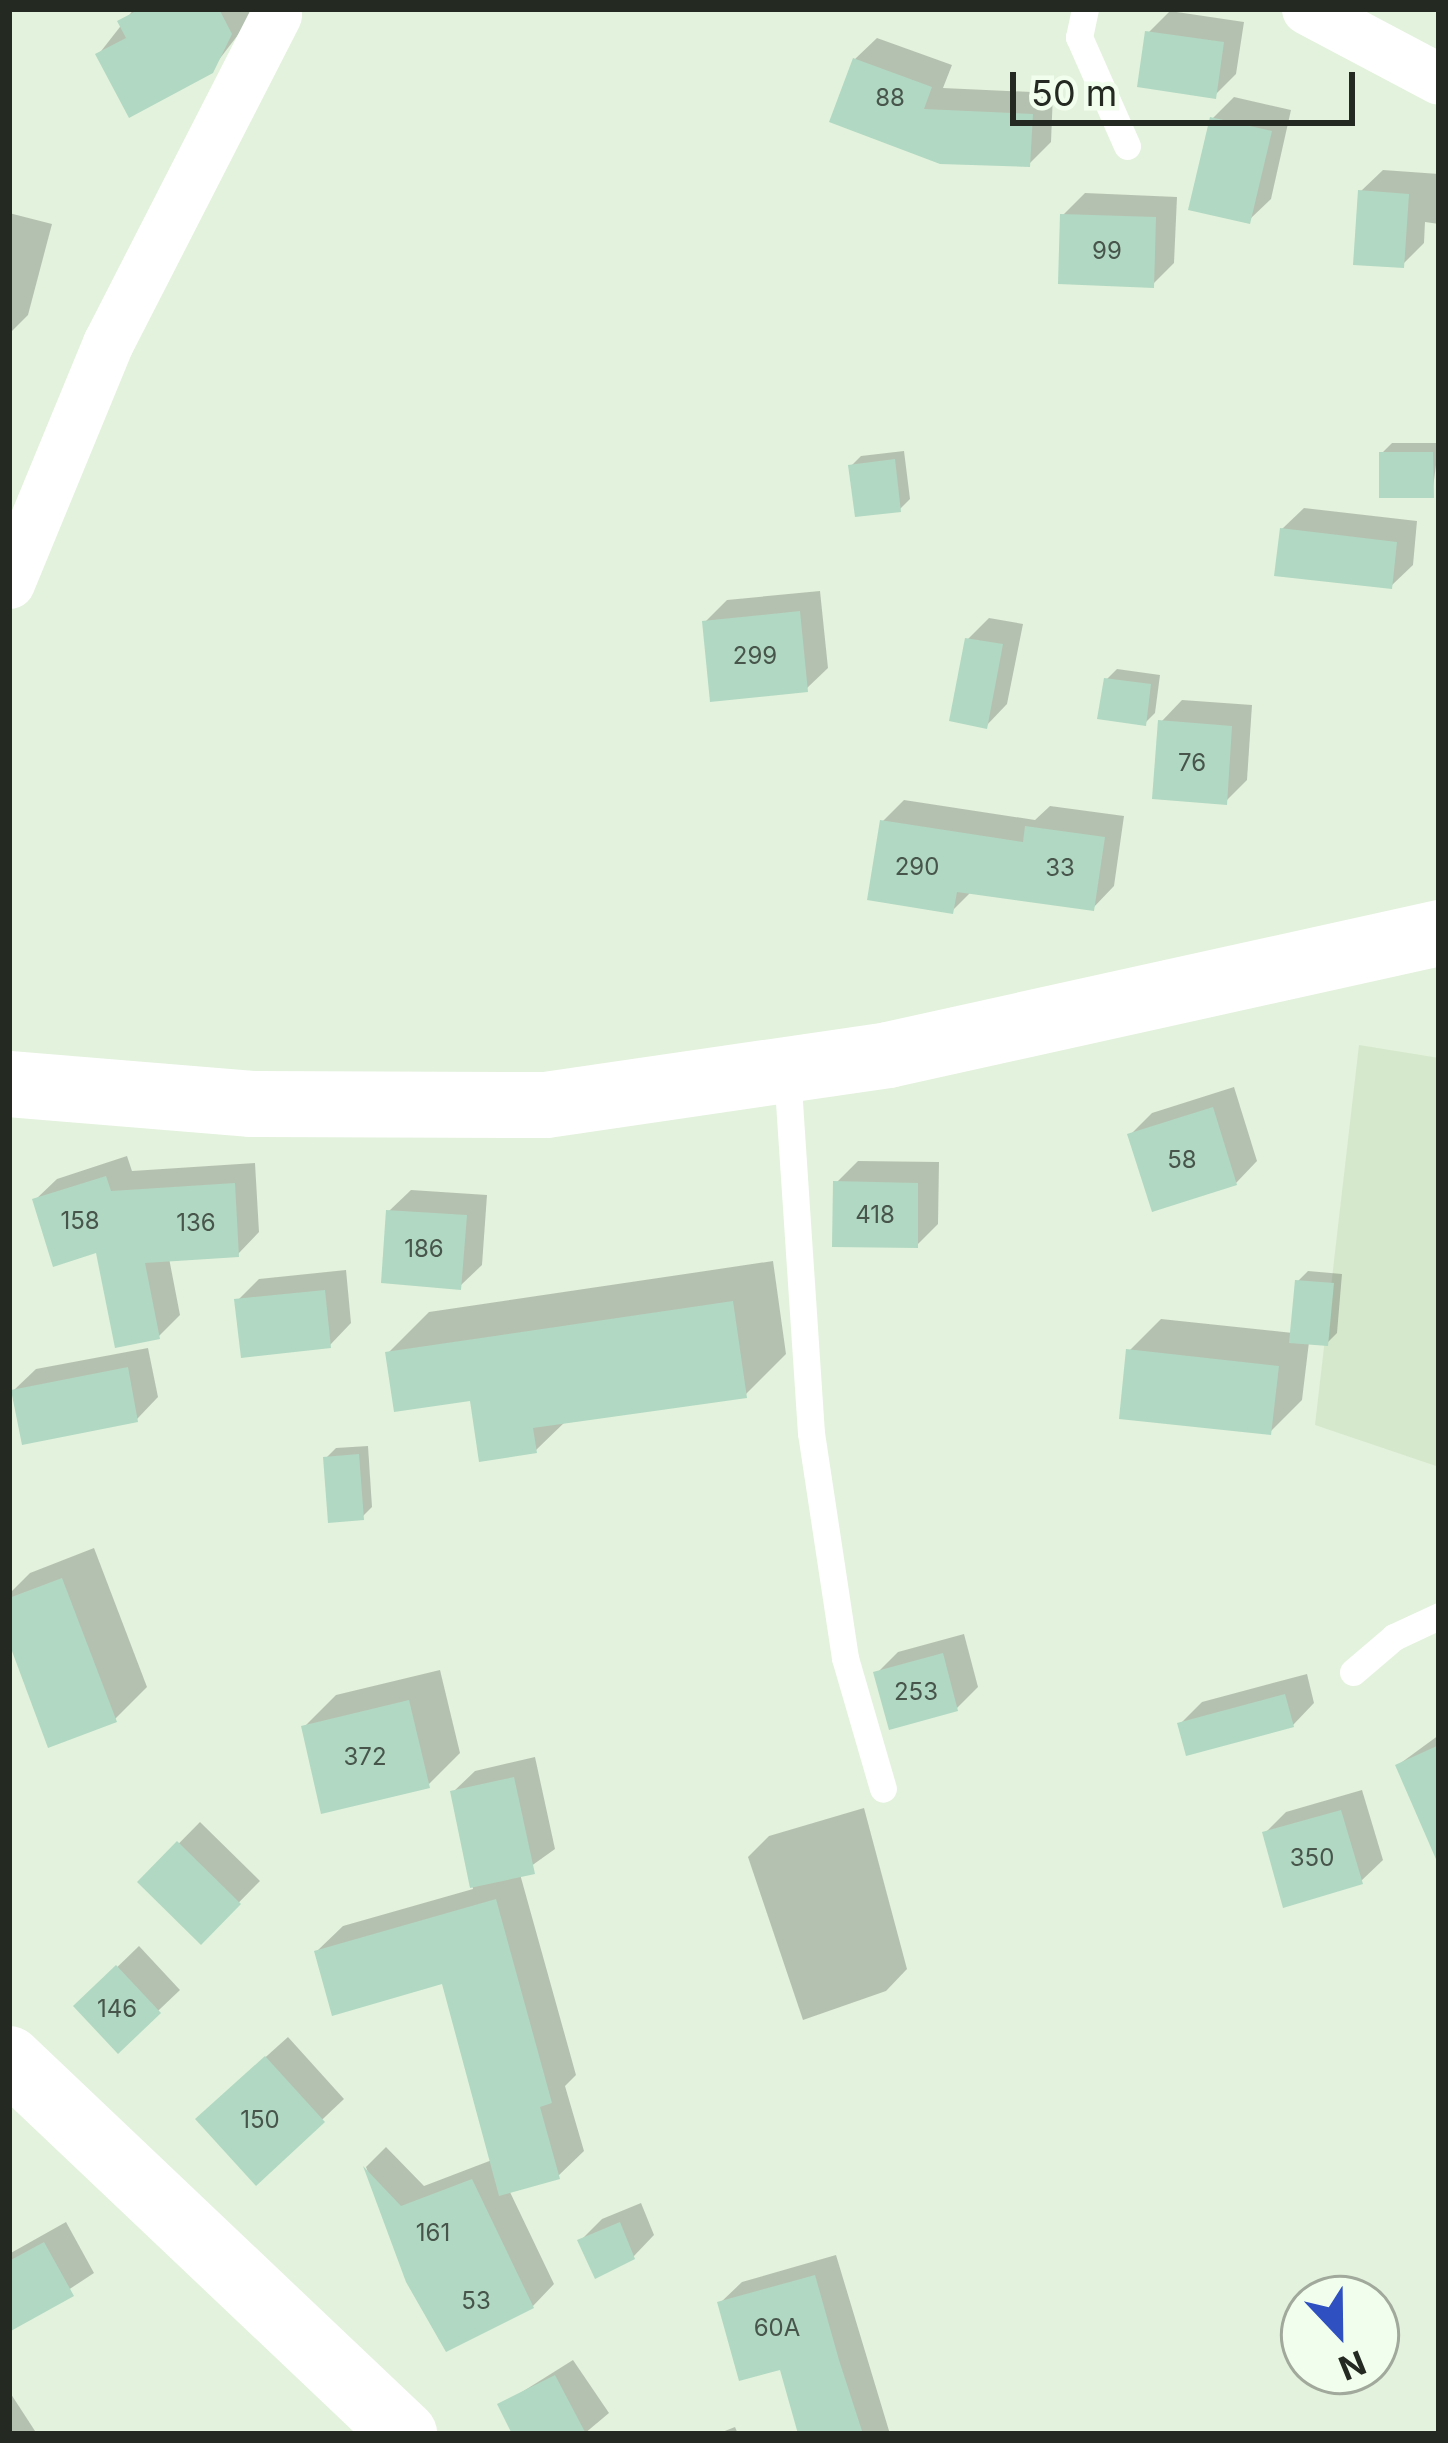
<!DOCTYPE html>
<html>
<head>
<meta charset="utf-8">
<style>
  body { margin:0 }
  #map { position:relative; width:1448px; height:2443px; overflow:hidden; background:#e3f2dc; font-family:Inter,sans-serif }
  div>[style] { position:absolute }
  .built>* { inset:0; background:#d5e8cc }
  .shadow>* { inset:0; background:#0003 }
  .building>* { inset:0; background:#b1d8c3 }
  .service>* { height:27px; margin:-13.5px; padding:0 13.5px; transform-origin:13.5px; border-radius:13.5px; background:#fff }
  .minor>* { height:51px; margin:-25.5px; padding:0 25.5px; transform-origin:25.5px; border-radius:25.5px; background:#fff }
  .tertiary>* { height:66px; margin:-33px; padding:0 33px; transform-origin:33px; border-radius:33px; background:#fff }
  .secondary>* { height:66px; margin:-33px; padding:0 33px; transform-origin:33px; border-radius:33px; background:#fff }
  span { translate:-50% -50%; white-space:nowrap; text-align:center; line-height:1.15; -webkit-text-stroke:10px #f2feed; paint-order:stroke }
  .number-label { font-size:24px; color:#47554a }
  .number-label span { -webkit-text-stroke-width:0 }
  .frame { position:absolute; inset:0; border:12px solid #242921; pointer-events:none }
  .north { position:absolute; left:1280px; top:2275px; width:120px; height:120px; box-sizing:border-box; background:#f2feed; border:3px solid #a0a99b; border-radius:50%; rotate:158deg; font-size:33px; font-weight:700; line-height:48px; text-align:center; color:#242921 }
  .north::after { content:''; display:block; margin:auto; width:42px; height:54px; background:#2e50c0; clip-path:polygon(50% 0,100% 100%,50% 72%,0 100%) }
  .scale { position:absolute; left:1010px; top:72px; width:345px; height:54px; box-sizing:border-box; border:6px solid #242921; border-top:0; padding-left:15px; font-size:36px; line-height:42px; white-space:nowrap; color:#242921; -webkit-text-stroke:9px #f2feed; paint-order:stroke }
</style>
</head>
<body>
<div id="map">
  <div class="built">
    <div style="clip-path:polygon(1359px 1045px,1439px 1058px,1439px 1467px,1315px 1425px)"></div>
  </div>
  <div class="shadow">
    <div style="clip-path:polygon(134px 9px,258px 9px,211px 70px,98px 55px)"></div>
    <div style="clip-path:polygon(1170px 11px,1244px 22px,1236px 74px,1215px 95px,1148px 33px)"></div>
    <div style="clip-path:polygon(877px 38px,952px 65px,943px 88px,1053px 93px,1051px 142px,1029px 164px,941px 161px,855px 59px)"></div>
    <div style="clip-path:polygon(1234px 97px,1291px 110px,1271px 199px,1249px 220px,1213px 118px)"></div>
    <div style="clip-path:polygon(1383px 170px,1439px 174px,1439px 224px,1425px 222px,1424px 243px,1402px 265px,1361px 191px)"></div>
    <div style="clip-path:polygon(1085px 193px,1177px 197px,1174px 263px,1152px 285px,1063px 215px)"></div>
    <div style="clip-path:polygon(9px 213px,52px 224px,28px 315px,9px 334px)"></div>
    <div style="clip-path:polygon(1392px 443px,1439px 443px,1432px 495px,1382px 453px)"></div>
    <div style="clip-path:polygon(904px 451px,910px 499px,900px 509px,851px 466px,861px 456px)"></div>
    <div style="clip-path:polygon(1304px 508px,1417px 521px,1413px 565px,1391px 586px,1282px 529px)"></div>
    <div style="clip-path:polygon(820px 591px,828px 668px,806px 689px,705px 622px,727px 600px)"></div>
    <div style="clip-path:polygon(989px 618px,1023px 624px,1007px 704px,986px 726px,968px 639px)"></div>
    <div style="clip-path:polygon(1117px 669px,1160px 675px,1155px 713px,1145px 723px,1107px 679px)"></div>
    <div style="clip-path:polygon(1182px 700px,1252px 705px,1247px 780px,1225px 802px,1161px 722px)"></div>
    <div style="clip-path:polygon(904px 800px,1035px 820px,1050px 806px,1124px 816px,1114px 886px,1093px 908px,972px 891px,952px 911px,883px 821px)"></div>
    <div style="clip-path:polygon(1234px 1087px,1257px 1161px,1236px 1183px,1130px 1135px,1152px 1113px)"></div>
    <div style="clip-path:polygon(127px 1156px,132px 1171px,255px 1163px,259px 1232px,238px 1254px,169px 1258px,180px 1315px,158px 1337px,99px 1249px,35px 1200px,57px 1179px)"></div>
    <div style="clip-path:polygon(858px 1161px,939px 1162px,938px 1224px,917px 1245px,836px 1183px)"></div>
    <div style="clip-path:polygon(411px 1190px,487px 1195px,482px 1265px,460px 1286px,389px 1211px)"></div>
    <div style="clip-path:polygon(773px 1261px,786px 1354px,745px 1395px,566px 1421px,536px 1450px,472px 1398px,388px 1353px,429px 1312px)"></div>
    <div style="clip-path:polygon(346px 1270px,351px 1323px,330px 1345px,238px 1300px,259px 1279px)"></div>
    <div style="clip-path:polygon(1308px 1271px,1342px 1274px,1337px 1333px,1327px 1343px,1309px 1342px,1302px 1400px,1270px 1432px,1129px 1351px,1161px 1319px,1293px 1333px,1298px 1281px)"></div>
    <div style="clip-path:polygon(148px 1348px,158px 1397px,137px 1419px,14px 1390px,36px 1369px)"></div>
    <div style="clip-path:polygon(368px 1446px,372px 1507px,362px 1517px,326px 1458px,336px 1448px)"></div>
    <div style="clip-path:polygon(94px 1548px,147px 1687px,115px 1719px,9px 1635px,9px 1594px,30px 1573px)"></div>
    <div style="clip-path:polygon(964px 1634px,978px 1687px,957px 1708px,877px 1673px,898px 1652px)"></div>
    <div style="clip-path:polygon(440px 1670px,460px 1753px,428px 1785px,304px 1727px,336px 1695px)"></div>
    <div style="clip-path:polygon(1307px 1674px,1314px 1703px,1293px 1725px,1180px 1724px,1202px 1702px)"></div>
    <div style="clip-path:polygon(1439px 1735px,1439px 1858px,1398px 1765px)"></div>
    <div style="clip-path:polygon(535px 1757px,555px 1849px,520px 1874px,576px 2075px,565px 2086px,584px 2151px,558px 2176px,509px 2190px,554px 2284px,533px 2306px,408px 2280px,366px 2167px,386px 2147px,424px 2186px,492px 2160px,445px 1981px,317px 1951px,343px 1926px,473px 1889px,453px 1792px,475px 1771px)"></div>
    <div style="clip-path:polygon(1362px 1790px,1383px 1860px,1361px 1881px,1265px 1833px,1286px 1812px)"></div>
    <div style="clip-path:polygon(864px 1808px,907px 1969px,886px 1991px,803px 2020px,748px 1857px,769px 1836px)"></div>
    <div style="clip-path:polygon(200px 1822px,260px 1881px,201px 1941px,141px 1882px)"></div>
    <div style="clip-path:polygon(139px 1946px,180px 1990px,118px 2049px,77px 2006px)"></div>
    <div style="clip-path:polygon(288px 2037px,344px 2099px,256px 2182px,220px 2098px)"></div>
    <div style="clip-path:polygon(641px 2203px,654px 2235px,633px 2257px,580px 2241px,602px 2219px)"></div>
    <div style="clip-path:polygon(66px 2222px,94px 2273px,9px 2329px,9px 2254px)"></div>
    <div style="clip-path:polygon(836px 2255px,890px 2434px,801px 2434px,782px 2366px,720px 2303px,742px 2282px)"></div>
    <div style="clip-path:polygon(573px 2360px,609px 2413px,584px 2434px,516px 2434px,501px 2405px)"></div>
    <div style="clip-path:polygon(9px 2391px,37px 2434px,9px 2434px)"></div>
    <div style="clip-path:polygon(735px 2427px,738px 2434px,717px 2434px)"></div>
  </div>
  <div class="building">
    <div style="clip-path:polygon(140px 9px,219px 9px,232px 34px,213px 73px,129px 118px,95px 54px,126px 38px,117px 21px)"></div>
    <div style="clip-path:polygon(1145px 31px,1224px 42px,1216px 99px,1137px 87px)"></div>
    <div style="clip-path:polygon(853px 58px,932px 87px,924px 109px,1033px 114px,1030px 167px,940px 164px,829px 122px)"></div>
    <div style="clip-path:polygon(1210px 117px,1272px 131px,1250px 224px,1188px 210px)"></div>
    <div style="clip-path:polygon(1358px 190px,1409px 194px,1404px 268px,1353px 265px)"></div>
    <div style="clip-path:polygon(1060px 214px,1156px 217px,1154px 288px,1058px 284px)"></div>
    <div style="clip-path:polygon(1379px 452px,1433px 452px,1434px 498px,1379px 498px)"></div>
    <div style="clip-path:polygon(895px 459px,901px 512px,855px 517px,848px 465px)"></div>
    <div style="clip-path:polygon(1280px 528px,1397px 542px,1392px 589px,1274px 576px)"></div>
    <div style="clip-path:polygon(800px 611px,808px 692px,710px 702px,702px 621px)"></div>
    <div style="clip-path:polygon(965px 638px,1003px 644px,987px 729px,949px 721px)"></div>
    <div style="clip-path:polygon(1104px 678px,1151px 684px,1146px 726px,1097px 719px)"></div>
    <div style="clip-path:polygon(1158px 720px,1232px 726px,1227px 805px,1152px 799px)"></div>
    <div style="clip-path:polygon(880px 820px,1023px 842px,1025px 826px,1105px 837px,1094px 911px,957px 892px,953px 914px,867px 900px)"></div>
    <div style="clip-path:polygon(1213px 1107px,1237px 1185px,1152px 1212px,1127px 1134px)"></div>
    <div style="clip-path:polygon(106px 1176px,111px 1191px,235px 1183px,239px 1257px,145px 1263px,160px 1339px,115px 1348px,96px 1253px,53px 1267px,32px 1199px)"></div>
    <div style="clip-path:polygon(833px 1181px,918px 1183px,918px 1248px,832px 1247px)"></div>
    <div style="clip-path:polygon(386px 1210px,467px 1215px,461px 1290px,381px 1283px)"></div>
    <div style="clip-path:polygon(1295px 1280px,1334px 1283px,1328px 1346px,1289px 1343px)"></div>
    <div style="clip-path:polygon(325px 1290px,331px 1348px,241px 1358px,234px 1299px)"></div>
    <div style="clip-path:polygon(733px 1301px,747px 1398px,533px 1428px,537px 1453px,479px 1462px,470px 1401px,394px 1412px,385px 1352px)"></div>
    <div style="clip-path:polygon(1126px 1349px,1279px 1366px,1271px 1435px,1119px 1419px)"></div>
    <div style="clip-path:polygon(128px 1367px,138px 1422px,22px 1445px,11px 1390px)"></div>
    <div style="clip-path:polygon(359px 1454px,364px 1520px,328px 1523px,323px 1457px)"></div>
    <div style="clip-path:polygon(62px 1578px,117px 1722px,48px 1748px,9px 1643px,9px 1598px)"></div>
    <div style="clip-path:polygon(943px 1653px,958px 1711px,889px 1730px,873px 1672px)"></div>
    <div style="clip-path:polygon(1285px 1694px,1294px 1727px,1186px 1756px,1177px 1723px)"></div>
    <div style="clip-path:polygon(409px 1700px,430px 1788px,321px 1814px,301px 1726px)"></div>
    <div style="clip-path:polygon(1439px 1745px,1439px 1866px,1395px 1765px)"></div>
    <div style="clip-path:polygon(514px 1777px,535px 1874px,470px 1888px,450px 1791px)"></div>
    <div style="clip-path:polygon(1341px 1810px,1363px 1884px,1283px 1908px,1262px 1832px)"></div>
    <div style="clip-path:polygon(177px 1841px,241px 1904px,201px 1945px,137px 1882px)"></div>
    <div style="clip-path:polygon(496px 1899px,552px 2103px,540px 2107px,560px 2179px,499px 2196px,442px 1984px,332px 2016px,314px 1951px)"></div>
    <div style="clip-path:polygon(116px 1965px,161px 2013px,118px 2054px,73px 2006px)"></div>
    <div style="clip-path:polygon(265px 2056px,325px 2122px,256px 2186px,195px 2119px)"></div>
    <div style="clip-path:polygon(363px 2166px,401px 2206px,472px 2179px,534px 2308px,446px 2352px,406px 2282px)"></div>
    <div style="clip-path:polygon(620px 2222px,635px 2259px,595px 2279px,577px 2240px)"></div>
    <div style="clip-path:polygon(44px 2242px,74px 2296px,9px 2332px,9px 2261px)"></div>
    <div style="clip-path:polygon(815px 2275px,839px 2360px,863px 2434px,798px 2434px,780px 2370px,739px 2381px,717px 2302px)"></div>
    <div style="clip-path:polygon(555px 2375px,586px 2434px,512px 2434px,497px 2404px)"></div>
  </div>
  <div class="service">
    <div style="left:1085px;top:9px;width:29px;rotate:102deg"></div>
    <div style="left:1079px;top:37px;width:119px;rotate:66.2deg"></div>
    <div style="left:787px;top:1072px;width:362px;rotate:86.2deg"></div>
    <div style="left:811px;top:1433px;width:228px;rotate:81.4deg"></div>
    <div style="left:845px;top:1658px;width:136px;rotate:73.8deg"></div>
    <div style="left:1353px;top:1672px;width:54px;rotate:-40.5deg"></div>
    <div style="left:1394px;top:1637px;width:50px;rotate:-25deg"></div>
  </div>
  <div class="minor">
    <div style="left:1307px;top:9px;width:149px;rotate:27.9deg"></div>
    <div style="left:9px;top:583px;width:260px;rotate:-67.6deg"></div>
    <div style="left:108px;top:343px;width:369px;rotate:-62.9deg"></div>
  </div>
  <div class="tertiary">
    <div style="left:9px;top:1084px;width:244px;rotate:4.7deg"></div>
    <div style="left:252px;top:1104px;width:294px;rotate:0.2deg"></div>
    <div style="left:546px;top:1105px;width:346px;rotate:-8.3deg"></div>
    <div style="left:888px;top:1055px;width:564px;rotate:-12.48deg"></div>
  </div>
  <div class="secondary">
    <div style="left:9px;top:2059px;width:545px;rotate:43.51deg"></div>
  </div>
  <div class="number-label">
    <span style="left:890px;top:98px">88</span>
    <span style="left:1107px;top:251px">99</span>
    <span style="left:755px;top:656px">299</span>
    <span style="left:1192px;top:763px">76</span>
    <span style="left:917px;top:867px">290</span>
    <span style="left:1060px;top:868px">33</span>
    <span style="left:1182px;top:1160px">58</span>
    <span style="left:875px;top:1215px">418</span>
    <span style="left:80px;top:1221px">158</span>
    <span style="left:196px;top:1223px">136</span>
    <span style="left:424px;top:1249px">186</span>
    <span style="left:916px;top:1692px">253</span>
    <span style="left:365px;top:1757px">372</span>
    <span style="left:1312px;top:1858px">350</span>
    <span style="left:117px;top:2009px">146</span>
    <span style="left:260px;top:2120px">150</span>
    <span style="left:433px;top:2233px">161</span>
    <span style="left:476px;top:2301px">53</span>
    <span style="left:777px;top:2328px">60A</span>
  </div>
  <div class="frame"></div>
  <div class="north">N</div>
  <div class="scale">50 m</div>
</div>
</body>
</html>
